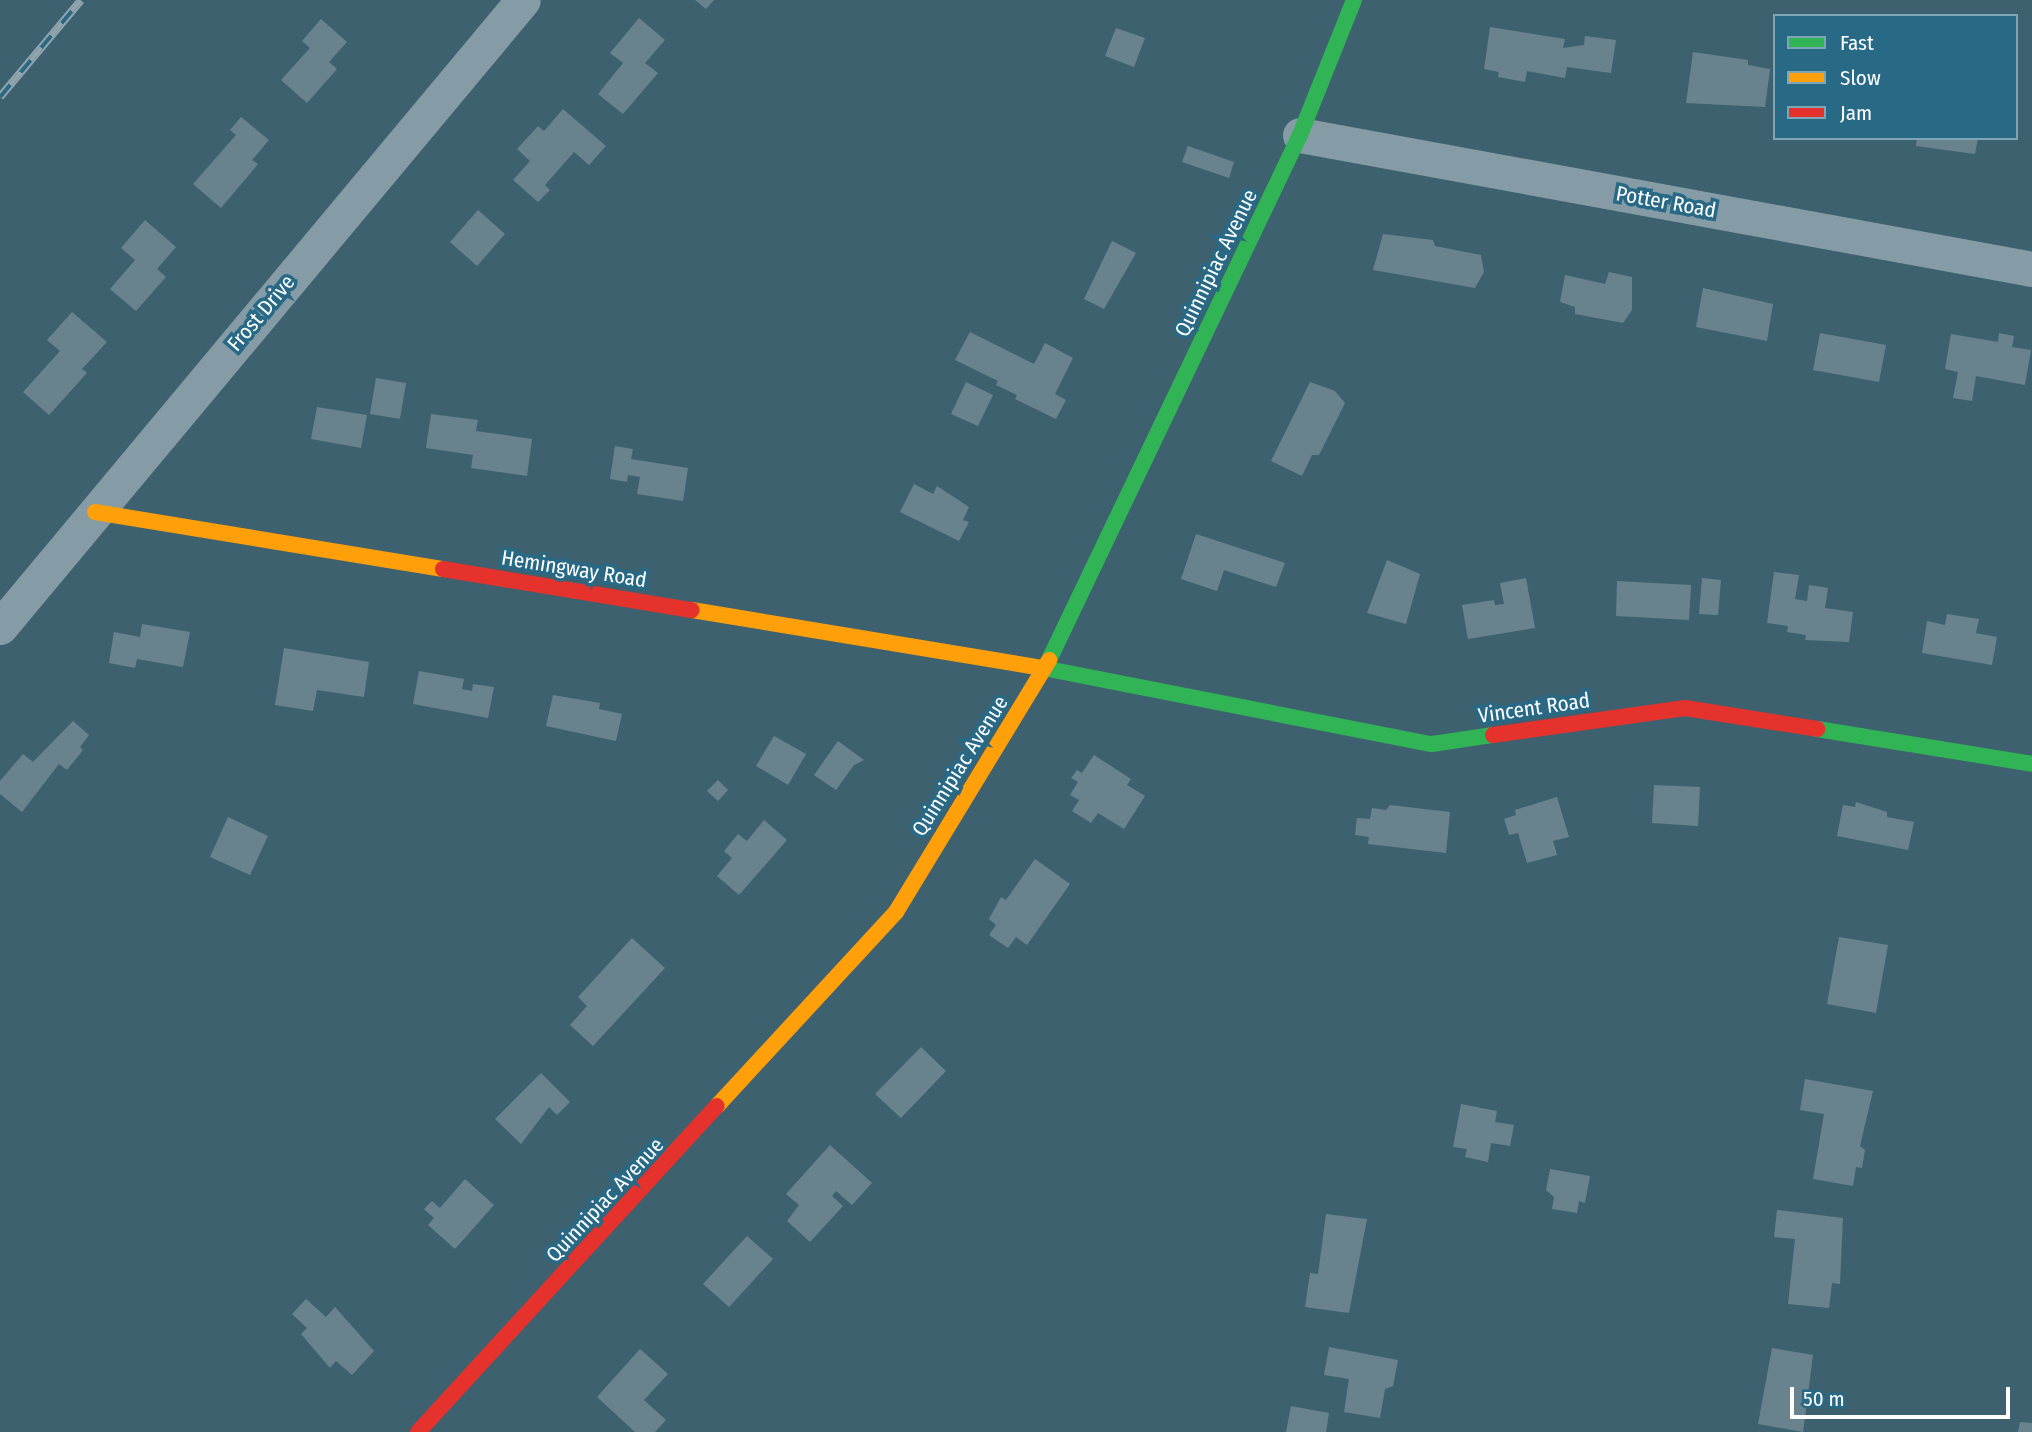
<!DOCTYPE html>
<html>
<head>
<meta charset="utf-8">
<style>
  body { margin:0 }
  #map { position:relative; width:2032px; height:1432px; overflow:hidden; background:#3e6170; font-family:"Fira Sans Condensed",sans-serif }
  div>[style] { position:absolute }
  .building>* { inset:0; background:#69838e }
  .street>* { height:35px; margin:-17.5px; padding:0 17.5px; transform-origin:17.5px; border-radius:17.5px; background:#859ca6 }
  .fast>* { height:16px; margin:-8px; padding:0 8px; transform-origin:8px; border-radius:8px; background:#30b455 }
  .slow>* { height:16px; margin:-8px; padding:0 8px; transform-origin:8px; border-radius:8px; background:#ff9f0a }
  .jam>* { height:16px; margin:-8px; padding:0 8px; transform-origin:8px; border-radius:8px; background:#e5322d }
  .rail>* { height:8px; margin-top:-4px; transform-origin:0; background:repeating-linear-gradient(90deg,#286986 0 16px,#90a5ae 0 32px); box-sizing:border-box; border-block:2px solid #90a5ae }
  span { translate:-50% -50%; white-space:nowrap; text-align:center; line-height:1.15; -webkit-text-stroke:7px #286986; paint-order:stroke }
  .street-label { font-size:21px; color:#fff }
  .legend { position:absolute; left:1773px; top:14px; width:245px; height:126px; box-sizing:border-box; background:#286986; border:2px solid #7ea5b6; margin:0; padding:9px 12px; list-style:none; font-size:21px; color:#fff }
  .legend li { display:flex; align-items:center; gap:14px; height:35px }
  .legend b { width:35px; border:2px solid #7ea5b6 }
  .scale { position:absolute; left:1790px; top:1387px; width:220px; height:32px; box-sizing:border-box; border:4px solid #fff; border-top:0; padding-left:9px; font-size:21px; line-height:24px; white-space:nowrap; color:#fff; -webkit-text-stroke:5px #286986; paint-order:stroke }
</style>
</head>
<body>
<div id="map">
  <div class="building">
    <div style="clip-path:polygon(695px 0,714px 0,706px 9px)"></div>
    <div style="clip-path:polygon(639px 18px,665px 40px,645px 63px,658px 73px,623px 114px,598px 94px,623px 63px,610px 53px)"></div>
    <div style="clip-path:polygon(321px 19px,347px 42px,329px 62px,337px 69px,307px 103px,281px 80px,310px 48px,302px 41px)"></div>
    <div style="clip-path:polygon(1490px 27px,1565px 39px,1563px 48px,1584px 45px,1585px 36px,1616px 40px,1611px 73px,1567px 67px,1565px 78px,1527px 71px,1525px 82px,1498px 77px,1499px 72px,1484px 69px)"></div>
    <div style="clip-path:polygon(1116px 28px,1145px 38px,1134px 67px,1105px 56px)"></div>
    <div style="clip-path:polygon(1693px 52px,1748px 60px,1748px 65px,1770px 69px,1765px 107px,1686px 103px)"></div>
    <div style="clip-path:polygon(563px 109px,606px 146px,589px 165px,574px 152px,545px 185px,550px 190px,538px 202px,513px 180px,530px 161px,517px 149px,538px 126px,544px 131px)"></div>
    <div style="clip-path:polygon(241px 117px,269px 140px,252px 160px,258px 164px,221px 208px,193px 184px,236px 135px,230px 130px)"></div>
    <div style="clip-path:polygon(1917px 138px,1978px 138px,1975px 154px,1916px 146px)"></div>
    <div style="clip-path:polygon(1188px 146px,1234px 162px,1229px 178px,1182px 162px)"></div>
    <div style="clip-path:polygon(478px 210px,505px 234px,477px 266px,450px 242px)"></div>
    <div style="clip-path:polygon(145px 220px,176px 247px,157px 269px,166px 277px,136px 311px,110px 289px,135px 260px,121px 248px)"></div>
    <div style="clip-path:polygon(1383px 234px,1433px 240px,1435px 246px,1481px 255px,1484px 272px,1475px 288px,1373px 270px)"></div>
    <div style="clip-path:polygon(1112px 241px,1136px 253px,1104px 309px,1084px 299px)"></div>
    <div style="clip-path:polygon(1609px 272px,1632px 277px,1632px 310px,1623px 323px,1575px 314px,1575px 307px,1560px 302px,1565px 275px,1605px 284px)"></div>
    <div style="clip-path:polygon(1703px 288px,1773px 304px,1767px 341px,1696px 327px)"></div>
    <div style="clip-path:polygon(72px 312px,107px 342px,82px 369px,87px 373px,49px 415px,23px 392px,60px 351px,47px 340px)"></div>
    <div style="clip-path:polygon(970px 332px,1034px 364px,1045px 343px,1073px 358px,1055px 394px,1066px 400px,1056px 419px,1015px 399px,1017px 395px,996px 385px,998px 381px,955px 360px)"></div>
    <div style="clip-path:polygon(1820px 333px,1886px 345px,1879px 382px,1813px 370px)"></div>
    <div style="clip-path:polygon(1999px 333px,2014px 336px,2012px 347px,2031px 350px,2025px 385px,1976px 376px,1972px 401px,1953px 398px,1958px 372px,1945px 369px,1951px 334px,1998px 342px)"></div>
    <div style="clip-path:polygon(376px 378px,406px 383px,400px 419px,370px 414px)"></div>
    <div style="clip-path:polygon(966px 382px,993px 395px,978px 426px,951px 414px)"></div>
    <div style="clip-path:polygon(1310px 382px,1335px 391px,1345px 403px,1319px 455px,1312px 455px,1302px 476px,1271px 461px)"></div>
    <div style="clip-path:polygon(317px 407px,367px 415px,361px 448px,311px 439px)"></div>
    <div style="clip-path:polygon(431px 414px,478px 420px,476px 431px,532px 439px,527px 476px,471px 468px,473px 455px,426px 448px)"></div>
    <div style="clip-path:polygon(615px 446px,633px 449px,631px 459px,688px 468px,683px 501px,637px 494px,640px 477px,628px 475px,627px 482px,610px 479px)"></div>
    <div style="clip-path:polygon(914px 484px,933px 494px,937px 486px,969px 507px,963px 520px,969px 522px,959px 541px,900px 512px)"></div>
    <div style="clip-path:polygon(1196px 534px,1285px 563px,1276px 587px,1224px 570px,1217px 591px,1181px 579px)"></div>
    <div style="clip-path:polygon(1387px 560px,1420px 574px,1406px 624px,1367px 613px)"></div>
    <div style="clip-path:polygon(1774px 572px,1799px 575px,1795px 599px,1807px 601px,1809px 585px,1828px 588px,1825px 608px,1853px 612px,1849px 642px,1805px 640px,1806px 635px,1787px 632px,1788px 626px,1767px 623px)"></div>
    <div style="clip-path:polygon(1526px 578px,1535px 628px,1468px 639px,1462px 605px,1494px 600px,1495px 605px,1504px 604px,1500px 583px)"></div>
    <div style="clip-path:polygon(1702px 578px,1721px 580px,1718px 615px,1699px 614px)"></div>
    <div style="clip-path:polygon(1617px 581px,1691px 585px,1689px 620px,1616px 616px)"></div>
    <div style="clip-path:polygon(1947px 614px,1979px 619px,1976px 633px,1997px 637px,1992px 665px,1922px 653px,1927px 621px,1945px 625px)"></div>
    <div style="clip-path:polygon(142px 624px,190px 632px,183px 667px,137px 659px,135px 668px,109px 663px,114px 632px,140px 637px)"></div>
    <div style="clip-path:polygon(284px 648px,369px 662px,364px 697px,317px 690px,313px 711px,275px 705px)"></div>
    <div style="clip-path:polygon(419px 671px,464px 679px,462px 689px,472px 691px,473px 684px,494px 687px,488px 718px,413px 704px)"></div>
    <div style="clip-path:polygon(553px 695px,600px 703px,599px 709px,622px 714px,616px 741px,546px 726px)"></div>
    <div style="clip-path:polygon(73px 721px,89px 735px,80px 747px,83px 750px,67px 770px,59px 764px,22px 812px,0 794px,0 781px,23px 754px,33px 762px)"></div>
    <div style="clip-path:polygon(774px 736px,806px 754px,788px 785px,756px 766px)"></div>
    <div style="clip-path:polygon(838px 741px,864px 760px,854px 765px,836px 790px,814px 775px)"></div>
    <div style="clip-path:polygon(1094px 755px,1131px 779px,1127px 785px,1145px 796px,1124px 829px,1098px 813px,1091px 823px,1072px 811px,1079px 800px,1070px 795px,1078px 782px,1071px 778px,1077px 770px,1082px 773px)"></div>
    <div style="clip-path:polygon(718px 780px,728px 790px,718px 801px,707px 791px)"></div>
    <div style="clip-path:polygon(1654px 785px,1700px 787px,1698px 826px,1652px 823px)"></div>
    <div style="clip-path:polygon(1557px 797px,1569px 837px,1553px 841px,1557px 855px,1527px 863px,1518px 833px,1509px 835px,1504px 819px,1516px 815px,1515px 810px)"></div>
    <div style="clip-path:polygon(1856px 802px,1887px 812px,1887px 817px,1914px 822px,1908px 850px,1837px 836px,1843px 805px,1855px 807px)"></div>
    <div style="clip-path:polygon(1390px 805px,1450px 812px,1446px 853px,1368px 844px,1369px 837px,1355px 835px,1357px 818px,1370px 819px,1372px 808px,1386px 810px)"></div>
    <div style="clip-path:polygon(228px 817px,268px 836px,250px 875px,210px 857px)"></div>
    <div style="clip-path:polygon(764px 820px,787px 840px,739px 895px,717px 876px,732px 858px,724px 851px,738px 834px,747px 841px)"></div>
    <div style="clip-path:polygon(1035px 859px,1070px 884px,1027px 945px,1016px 937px,1008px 948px,989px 935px,996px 925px,989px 919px,1001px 897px,1006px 900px)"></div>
    <div style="clip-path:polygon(1839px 937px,1888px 945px,1876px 1013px,1827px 1004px)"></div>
    <div style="clip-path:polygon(632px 938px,665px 968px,593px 1046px,570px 1025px,587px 1006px,578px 997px)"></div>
    <div style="clip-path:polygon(921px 1047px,946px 1071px,901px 1118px,875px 1094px)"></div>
    <div style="clip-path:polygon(541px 1073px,570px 1102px,557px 1115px,549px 1107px,521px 1144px,495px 1119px)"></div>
    <div style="clip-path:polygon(1805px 1079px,1873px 1091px,1860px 1146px,1865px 1150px,1862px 1168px,1856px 1167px,1853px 1186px,1813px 1179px,1824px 1114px,1800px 1110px)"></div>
    <div style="clip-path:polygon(1461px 1104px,1497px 1111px,1495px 1122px,1514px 1125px,1510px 1146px,1491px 1143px,1488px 1162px,1465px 1157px,1467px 1149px,1453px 1147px)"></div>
    <div style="clip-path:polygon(830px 1145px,872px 1183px,852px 1205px,836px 1191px,832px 1196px,843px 1206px,810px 1242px,787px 1221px,799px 1205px,786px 1194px)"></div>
    <div style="clip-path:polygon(1550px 1169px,1590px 1176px,1585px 1203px,1579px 1201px,1577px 1213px,1552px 1209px,1554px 1197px,1546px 1190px)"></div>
    <div style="clip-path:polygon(465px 1179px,494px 1205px,455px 1249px,428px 1225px,434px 1218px,424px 1209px,432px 1201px,440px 1208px)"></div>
    <div style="clip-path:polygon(1777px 1210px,1843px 1218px,1840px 1284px,1832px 1283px,1829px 1308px,1788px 1304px,1795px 1239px,1774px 1237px)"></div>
    <div style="clip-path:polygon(1326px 1214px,1367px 1219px,1349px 1313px,1305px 1307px,1310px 1273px,1318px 1274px)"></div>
    <div style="clip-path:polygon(747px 1236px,773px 1259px,729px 1307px,703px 1284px)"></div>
    <div style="clip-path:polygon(306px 1299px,326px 1317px,335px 1307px,374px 1351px,352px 1375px,336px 1361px,330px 1368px,301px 1334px,307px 1328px,292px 1314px)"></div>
    <div style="clip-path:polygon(1329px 1347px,1398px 1360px,1393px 1386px,1385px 1389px,1380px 1418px,1344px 1412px,1349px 1379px,1324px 1375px)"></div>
    <div style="clip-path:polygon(1772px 1348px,1813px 1355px,1803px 1432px,1758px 1424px)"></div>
    <div style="clip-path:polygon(640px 1349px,668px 1374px,644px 1400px,666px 1420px,655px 1432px,635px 1432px,597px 1397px)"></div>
    <div style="clip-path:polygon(1291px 1406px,1329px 1413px,1326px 1432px,1286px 1432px)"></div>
    <div style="clip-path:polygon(2020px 1422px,2032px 1423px,2032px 1432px,2018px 1432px)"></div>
  </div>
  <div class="street">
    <div style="left:1300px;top:135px;width:744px;rotate:10.37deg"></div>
    <div style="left:0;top:627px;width:816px;rotate:-50.17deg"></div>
  </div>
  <div class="fast">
    <div style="left:1049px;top:660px;width:582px;rotate:-64.45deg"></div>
    <div style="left:1300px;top:135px;width:145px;rotate:-68.2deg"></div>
    <div style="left:1043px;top:668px;width:396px;rotate:11.1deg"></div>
    <div style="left:1432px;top:744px;width:62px;rotate:-8.4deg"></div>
    <div style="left:1817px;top:729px;width:218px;rotate:9.2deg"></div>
  </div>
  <div class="slow">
    <div style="left:95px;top:512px;width:353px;rotate:9.3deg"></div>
    <div style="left:692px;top:610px;width:356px;rotate:9.4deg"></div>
    <div style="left:717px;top:1106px;width:264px;rotate:-47.3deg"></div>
    <div style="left:896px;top:912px;width:295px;rotate:-58.7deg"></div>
  </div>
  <div class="jam">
    <div style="left:443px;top:569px;width:252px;rotate:9.4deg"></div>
    <div style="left:1493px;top:735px;width:194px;rotate:-8deg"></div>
    <div style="left:1685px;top:708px;width:134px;rotate:9deg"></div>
    <div style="left:418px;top:1432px;width:442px;rotate:-47.5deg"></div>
  </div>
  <div class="rail">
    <div style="left:0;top:97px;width:126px;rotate:-50.1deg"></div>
  </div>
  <div class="street-label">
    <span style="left:1666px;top:202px;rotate:10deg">Potter Road</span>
    <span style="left:1216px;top:263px;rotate:-64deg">Quinnipiac Avenue</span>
    <span style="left:261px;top:313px;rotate:-50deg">Frost Drive</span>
    <span style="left:574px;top:569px;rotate:9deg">Hemingway Road</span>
    <span style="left:1534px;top:708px;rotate:-8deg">Vincent Road</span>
    <span style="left:960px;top:766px;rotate:-58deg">Quinnipiac Avenue</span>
    <span style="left:605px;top:1200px;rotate:-47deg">Quinnipiac Avenue</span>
  </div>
  <ul class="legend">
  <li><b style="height:9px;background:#30b455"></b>Fast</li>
  <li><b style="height:9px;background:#ff9f0a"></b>Slow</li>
  <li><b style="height:9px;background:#e5322d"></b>Jam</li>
  </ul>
  <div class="scale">50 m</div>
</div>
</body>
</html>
